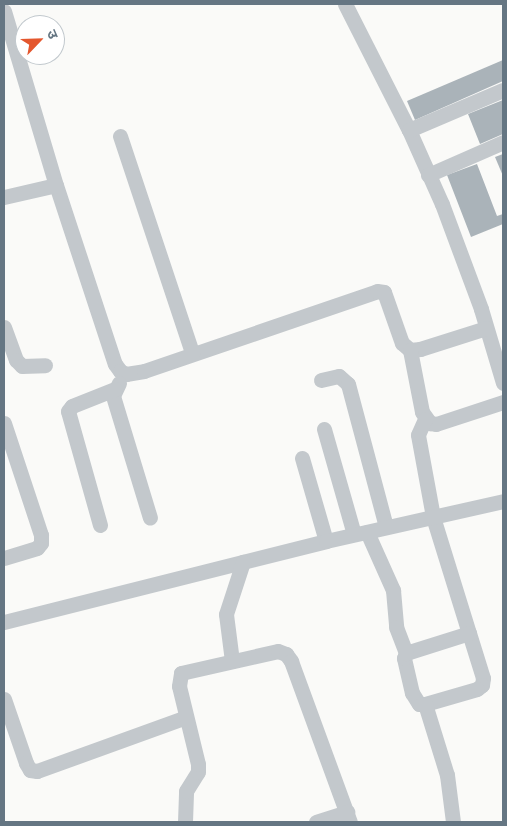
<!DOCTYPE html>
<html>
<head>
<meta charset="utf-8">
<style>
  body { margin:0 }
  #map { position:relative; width:507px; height:826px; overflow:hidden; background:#fafaf8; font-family:Raleway,"Noto Sans Devanagari",sans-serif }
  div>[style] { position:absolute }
  .building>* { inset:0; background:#aab3b9 }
  .minor>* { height:15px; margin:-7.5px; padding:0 7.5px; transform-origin:7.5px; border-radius:7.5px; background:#c3c8cc }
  span { translate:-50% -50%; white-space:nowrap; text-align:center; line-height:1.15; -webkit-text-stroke:5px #fff; paint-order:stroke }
  .frame { position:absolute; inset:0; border:5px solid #657683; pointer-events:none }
  .north { position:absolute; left:15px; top:15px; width:50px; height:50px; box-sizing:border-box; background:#fff; border:1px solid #c1c8cd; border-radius:50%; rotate:66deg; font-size:14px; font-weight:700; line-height:20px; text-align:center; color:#657683 }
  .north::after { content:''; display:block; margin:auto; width:18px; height:22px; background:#e4572e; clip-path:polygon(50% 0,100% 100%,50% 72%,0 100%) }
</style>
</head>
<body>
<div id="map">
  <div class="building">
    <div style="clip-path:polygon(503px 60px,503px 81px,415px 120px,407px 101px)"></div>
    <div style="clip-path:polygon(503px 100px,503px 134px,480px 144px,468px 114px)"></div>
    <div style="clip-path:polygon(503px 154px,503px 176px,495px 157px)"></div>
    <div style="clip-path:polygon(477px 164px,497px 216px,503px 214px,503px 224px,471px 237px,447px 175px)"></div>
  </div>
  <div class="minor">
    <div style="left:345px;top:4px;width:141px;rotate:63.1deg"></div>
    <div style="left:409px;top:130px;width:81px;rotate:66deg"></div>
    <div style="left:442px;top:204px;width:112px;rotate:69.6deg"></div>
    <div style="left:481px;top:309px;width:77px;rotate:73.4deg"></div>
    <div style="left:4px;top:11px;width:182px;rotate:73.4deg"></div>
    <div style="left:56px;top:185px;width:188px;rotate:71.8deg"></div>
    <div style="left:115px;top:364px;width:9px;rotate:54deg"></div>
    <div style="left:120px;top:371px;width:7px;rotate:27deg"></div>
    <div style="left:126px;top:374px;width:18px;rotate:-9deg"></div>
    <div style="left:144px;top:371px;width:246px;rotate:-18.9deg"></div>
    <div style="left:377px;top:291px;width:7px;rotate:8deg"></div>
    <div style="left:384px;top:292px;width:54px;rotate:70.6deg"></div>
    <div style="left:402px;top:343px;width:11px;rotate:41deg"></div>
    <div style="left:410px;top:350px;width:10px;rotate:-6deg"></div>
    <div style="left:420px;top:349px;width:69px;rotate:-17.7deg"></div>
    <div style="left:409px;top:130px;width:102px;rotate:-23.1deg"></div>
    <div style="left:120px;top:136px;width:229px;rotate:71.6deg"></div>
    <div style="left:428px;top:175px;width:82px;rotate:-23.7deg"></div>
    <div style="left:4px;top:197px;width:53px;rotate:-13deg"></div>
    <div style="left:4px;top:327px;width:35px;rotate:70deg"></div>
    <div style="left:16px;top:360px;width:8px;rotate:45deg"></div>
    <div style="left:22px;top:366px;width:23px;rotate:-2deg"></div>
    <div style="left:410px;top:350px;width:63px;rotate:79deg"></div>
    <div style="left:422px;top:412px;width:14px;rotate:54deg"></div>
    <div style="left:430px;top:423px;width:6px;rotate:9deg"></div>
    <div style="left:436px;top:424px;width:71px;rotate:-18.2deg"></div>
    <div style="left:321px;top:380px;width:18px;rotate:-13deg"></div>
    <div style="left:339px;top:376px;width:12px;rotate:42deg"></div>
    <div style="left:348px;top:384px;width:148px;rotate:75.1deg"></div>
    <div style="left:119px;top:383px;width:14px;rotate:115deg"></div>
    <div style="left:113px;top:396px;width:127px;rotate:73.1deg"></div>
    <div style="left:425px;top:419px;width:17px;rotate:114deg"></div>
    <div style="left:418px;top:435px;width:83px;rotate:79.6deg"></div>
    <div style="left:433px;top:517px;width:121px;rotate:72.8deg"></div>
    <div style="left:469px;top:633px;width:47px;rotate:72.7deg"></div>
    <div style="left:483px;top:678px;width:7px;rotate:98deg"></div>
    <div style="left:482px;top:685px;width:6px;rotate:141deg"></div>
    <div style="left:477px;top:689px;width:54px;rotate:163.9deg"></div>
    <div style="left:425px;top:704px;width:6px;rotate:180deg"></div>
    <div style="left:419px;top:704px;width:13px;rotate:-122deg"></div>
    <div style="left:412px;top:693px;width:36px;rotate:-103deg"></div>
    <div style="left:404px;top:658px;width:5px;rotate:-68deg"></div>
    <div style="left:406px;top:653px;width:66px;rotate:-17.6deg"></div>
    <div style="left:4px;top:423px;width:118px;rotate:71.7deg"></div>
    <div style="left:41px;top:535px;width:8px;rotate:90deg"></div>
    <div style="left:41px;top:543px;width:6px;rotate:129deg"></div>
    <div style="left:37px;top:548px;width:34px;rotate:163deg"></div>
    <div style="left:324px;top:429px;width:109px;rotate:74.1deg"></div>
    <div style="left:302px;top:458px;width:86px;rotate:73.9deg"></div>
    <div style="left:100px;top:525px;width:118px;rotate:-105.7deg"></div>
    <div style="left:68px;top:411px;width:6px;rotate:-51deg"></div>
    <div style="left:72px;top:406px;width:46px;rotate:-21.6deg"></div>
    <div style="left:367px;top:532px;width:64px;rotate:65.9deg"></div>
    <div style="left:393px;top:590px;width:37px;rotate:85deg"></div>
    <div style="left:396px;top:627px;width:28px;rotate:69deg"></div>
    <div style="left:4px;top:622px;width:332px;rotate:-14.1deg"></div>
    <div style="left:326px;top:541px;width:181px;rotate:-12.7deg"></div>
    <div style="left:232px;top:661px;width:47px;rotate:-97.3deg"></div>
    <div style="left:226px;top:614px;width:55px;rotate:-71.9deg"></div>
    <div style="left:4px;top:699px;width:68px;rotate:71deg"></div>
    <div style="left:26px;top:763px;width:8px;rotate:60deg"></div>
    <div style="left:30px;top:770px;width:7px;rotate:8deg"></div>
    <div style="left:37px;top:771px;width:158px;rotate:-19.9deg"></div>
    <div style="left:425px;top:704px;width:74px;rotate:72.8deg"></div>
    <div style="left:447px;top:775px;width:47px;rotate:82.7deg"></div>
    <div style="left:185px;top:822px;width:31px;rotate:-88deg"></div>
    <div style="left:186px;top:791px;width:22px;rotate:-58deg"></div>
    <div style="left:198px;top:772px;width:8px;rotate:-90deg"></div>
    <div style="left:198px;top:764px;width:80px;rotate:-103.7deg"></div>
    <div style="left:179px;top:686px;width:13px;rotate:-81deg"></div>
    <div style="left:181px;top:673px;width:99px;rotate:-12.8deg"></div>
    <div style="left:278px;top:651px;width:9px;rotate:21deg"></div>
    <div style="left:286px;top:654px;width:9px;rotate:54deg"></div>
    <div style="left:291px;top:661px;width:171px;rotate:69.9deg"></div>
    <div style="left:316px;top:822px;width:33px;rotate:-18deg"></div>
  </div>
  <div class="frame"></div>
  <div class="north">उ</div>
</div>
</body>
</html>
